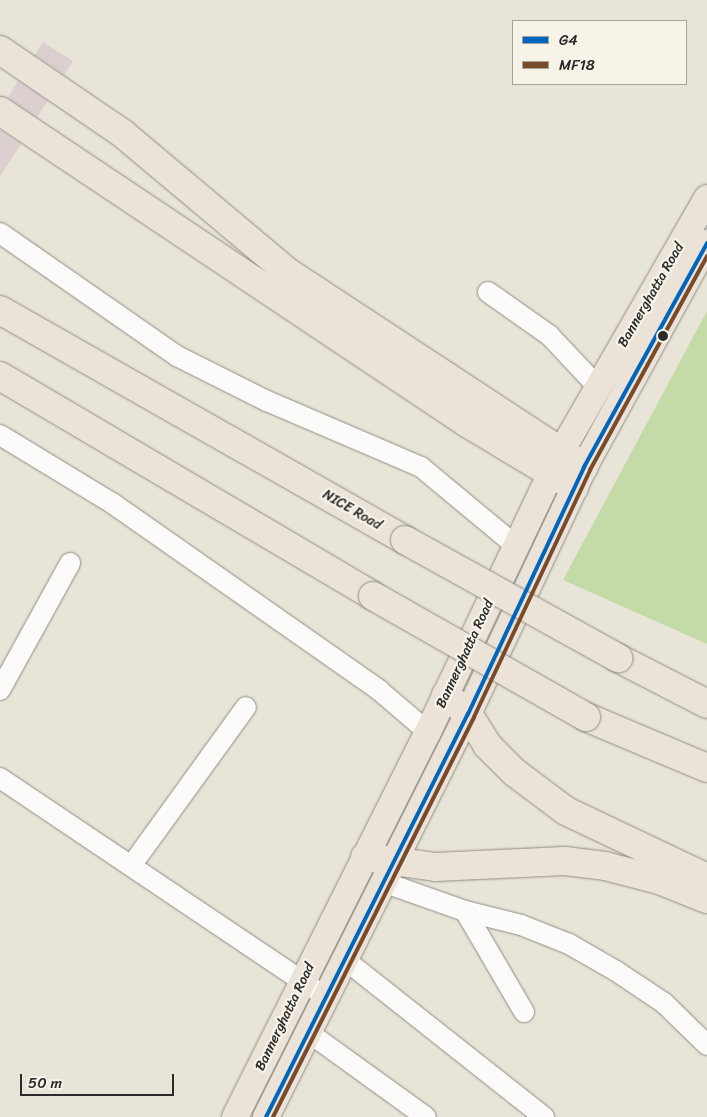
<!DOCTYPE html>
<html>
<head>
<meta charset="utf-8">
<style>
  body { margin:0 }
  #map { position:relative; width:707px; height:1117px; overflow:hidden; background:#e8e4d7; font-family:Sriracha,sans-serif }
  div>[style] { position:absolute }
  .green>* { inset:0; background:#c4dba7 }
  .building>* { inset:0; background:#dbcfcf }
  .roads { filter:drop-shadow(0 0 1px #8f8d87) drop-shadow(0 0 1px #8f8d87) }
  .minor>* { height:20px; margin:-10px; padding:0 10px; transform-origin:10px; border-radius:10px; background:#fcfbf9 }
  .major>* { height:26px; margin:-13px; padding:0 13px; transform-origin:13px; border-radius:13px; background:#ebe3d8 }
  .highway>* { height:28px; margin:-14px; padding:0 14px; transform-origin:14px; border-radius:14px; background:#ebe3d8 }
  .bridges { filter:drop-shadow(0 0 1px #8f8d87) drop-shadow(0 0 1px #8f8d87) }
  .highway-bridge>* { height:28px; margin:-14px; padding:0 14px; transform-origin:14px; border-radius:14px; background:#ebe3d8 }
  .bus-1>* { height:4px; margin:-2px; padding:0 2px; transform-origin:2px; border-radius:2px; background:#0065bd }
  .bus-2>* { height:4px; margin:-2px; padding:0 2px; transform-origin:2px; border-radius:2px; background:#7a4b2a }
  .dots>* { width:14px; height:14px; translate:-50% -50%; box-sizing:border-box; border:2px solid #f7f3e8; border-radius:50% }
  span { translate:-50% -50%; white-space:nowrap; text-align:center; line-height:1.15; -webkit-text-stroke:4.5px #f7f3e8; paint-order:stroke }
  .street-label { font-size:14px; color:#2b2b2b }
  .legend { position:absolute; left:512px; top:20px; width:175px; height:65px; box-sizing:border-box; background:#f7f3e8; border:1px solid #a5a39c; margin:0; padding:6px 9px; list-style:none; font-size:15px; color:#2b2b2b }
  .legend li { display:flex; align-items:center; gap:10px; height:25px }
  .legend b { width:25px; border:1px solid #a5a39c }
  .scale { position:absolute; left:20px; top:1074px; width:154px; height:22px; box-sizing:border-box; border:2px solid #2b2b2b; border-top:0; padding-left:6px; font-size:15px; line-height:18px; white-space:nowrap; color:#2b2b2b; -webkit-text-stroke:4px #f7f3e8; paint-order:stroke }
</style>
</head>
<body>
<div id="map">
  <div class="green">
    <div style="clip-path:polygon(707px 311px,707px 644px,563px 580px)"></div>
  </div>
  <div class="building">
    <div style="clip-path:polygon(43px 42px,73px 61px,64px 75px,35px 55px)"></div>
    <div style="clip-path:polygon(18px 81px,48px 101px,37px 117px,8px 98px)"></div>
    <div style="clip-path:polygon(0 130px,21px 144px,0 176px)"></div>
  </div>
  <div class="roads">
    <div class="minor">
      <div style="left:0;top:233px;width:216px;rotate:34.8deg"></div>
      <div style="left:177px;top:356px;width:101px;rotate:26.6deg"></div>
      <div style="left:267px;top:401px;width:168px;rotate:23.2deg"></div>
      <div style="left:421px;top:467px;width:124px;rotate:39.7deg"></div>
      <div style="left:488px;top:292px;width:75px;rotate:35.2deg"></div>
      <div style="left:549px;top:335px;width:71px;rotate:46.7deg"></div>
      <div style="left:0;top:435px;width:131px;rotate:31.3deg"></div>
      <div style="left:112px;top:503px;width:327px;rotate:35deg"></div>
      <div style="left:380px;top:691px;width:63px;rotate:40.5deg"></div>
      <div style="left:0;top:690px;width:145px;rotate:-61.1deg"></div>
      <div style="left:0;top:778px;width:378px;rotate:33.9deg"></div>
      <div style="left:131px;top:866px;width:196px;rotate:-54.1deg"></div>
      <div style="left:383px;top:882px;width:87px;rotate:19.5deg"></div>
      <div style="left:465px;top:911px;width:58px;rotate:14deg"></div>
      <div style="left:521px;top:925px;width:52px;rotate:21.6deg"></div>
      <div style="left:569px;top:944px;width:54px;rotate:29.9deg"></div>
      <div style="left:616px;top:971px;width:58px;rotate:33.7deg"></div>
      <div style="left:664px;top:1003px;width:60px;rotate:44.3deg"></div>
      <div style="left:465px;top:911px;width:117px;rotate:59.7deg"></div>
      <div style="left:344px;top:959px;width:255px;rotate:38.3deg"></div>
      <div style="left:308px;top:1032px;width:145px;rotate:35.8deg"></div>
    </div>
    <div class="major">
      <div style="left:235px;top:1117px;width:431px;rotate:-63.4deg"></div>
      <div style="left:428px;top:732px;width:310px;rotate:-64.6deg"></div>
      <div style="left:561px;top:452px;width:293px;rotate:-60.1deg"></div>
      <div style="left:266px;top:1117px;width:451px;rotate:-63.4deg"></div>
      <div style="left:468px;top:714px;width:273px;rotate:-64.8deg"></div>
      <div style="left:584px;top:467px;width:256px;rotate:-61.2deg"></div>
    </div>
    <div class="highway">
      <div style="left:0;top:50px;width:148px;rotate:34.2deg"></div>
      <div style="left:122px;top:133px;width:218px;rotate:40deg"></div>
      <div style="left:289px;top:273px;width:353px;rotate:33.3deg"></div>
      <div style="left:0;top:111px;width:562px;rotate:33.75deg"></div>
      <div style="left:467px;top:423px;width:125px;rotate:30.9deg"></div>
      <div style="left:0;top:310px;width:466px;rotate:29.6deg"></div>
      <div style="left:0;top:376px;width:433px;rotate:30.5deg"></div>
      <div style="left:618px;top:658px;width:100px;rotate:27.3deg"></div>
      <div style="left:446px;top:695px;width:29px;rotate:41deg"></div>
      <div style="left:468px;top:714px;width:36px;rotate:58deg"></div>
      <div style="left:487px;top:745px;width:38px;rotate:45deg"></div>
      <div style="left:514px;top:772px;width:65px;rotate:36.9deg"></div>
      <div style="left:566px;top:811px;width:156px;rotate:25.4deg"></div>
      <div style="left:586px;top:717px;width:131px;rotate:22.9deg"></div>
      <div style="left:365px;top:857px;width:71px;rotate:8.1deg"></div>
      <div style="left:435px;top:867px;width:130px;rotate:-2.6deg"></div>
      <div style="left:565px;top:861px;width:40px;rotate:7.1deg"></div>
      <div style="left:605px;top:866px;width:56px;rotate:14.5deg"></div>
      <div style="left:659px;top:880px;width:52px;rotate:21.6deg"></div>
    </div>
  </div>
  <div class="bridges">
    <div class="highway-bridge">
      <div style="left:405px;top:540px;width:244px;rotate:29deg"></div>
      <div style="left:373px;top:596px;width:245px;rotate:29.6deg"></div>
    </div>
  </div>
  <div class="bus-1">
    <div style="left:266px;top:1117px;width:451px;rotate:-63.4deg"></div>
    <div style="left:468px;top:714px;width:273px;rotate:-64.8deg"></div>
    <div style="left:584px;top:467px;width:256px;rotate:-61.2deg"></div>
  </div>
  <div class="bus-2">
    <div style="left:273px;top:1117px;width:448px;rotate:-63.3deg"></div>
    <div style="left:474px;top:717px;width:273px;rotate:-64.8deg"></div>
    <div style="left:590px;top:470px;width:244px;rotate:-61.3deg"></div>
  </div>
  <div class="dots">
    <div style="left:663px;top:336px;background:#2b2b2b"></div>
  </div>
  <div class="street-label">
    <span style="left:651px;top:295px;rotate:-60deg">Bannerghatta Road</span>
    <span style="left:352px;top:510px;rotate:30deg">NICE Road</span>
    <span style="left:465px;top:654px;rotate:-65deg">Bannerghatta Road</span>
    <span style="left:285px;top:1017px;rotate:-64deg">Bannerghatta Road</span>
  </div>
  <ul class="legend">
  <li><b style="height:6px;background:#0065bd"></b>G4</li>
  <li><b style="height:6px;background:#7a4b2a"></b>MF18</li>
  </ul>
  <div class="scale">50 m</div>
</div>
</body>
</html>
